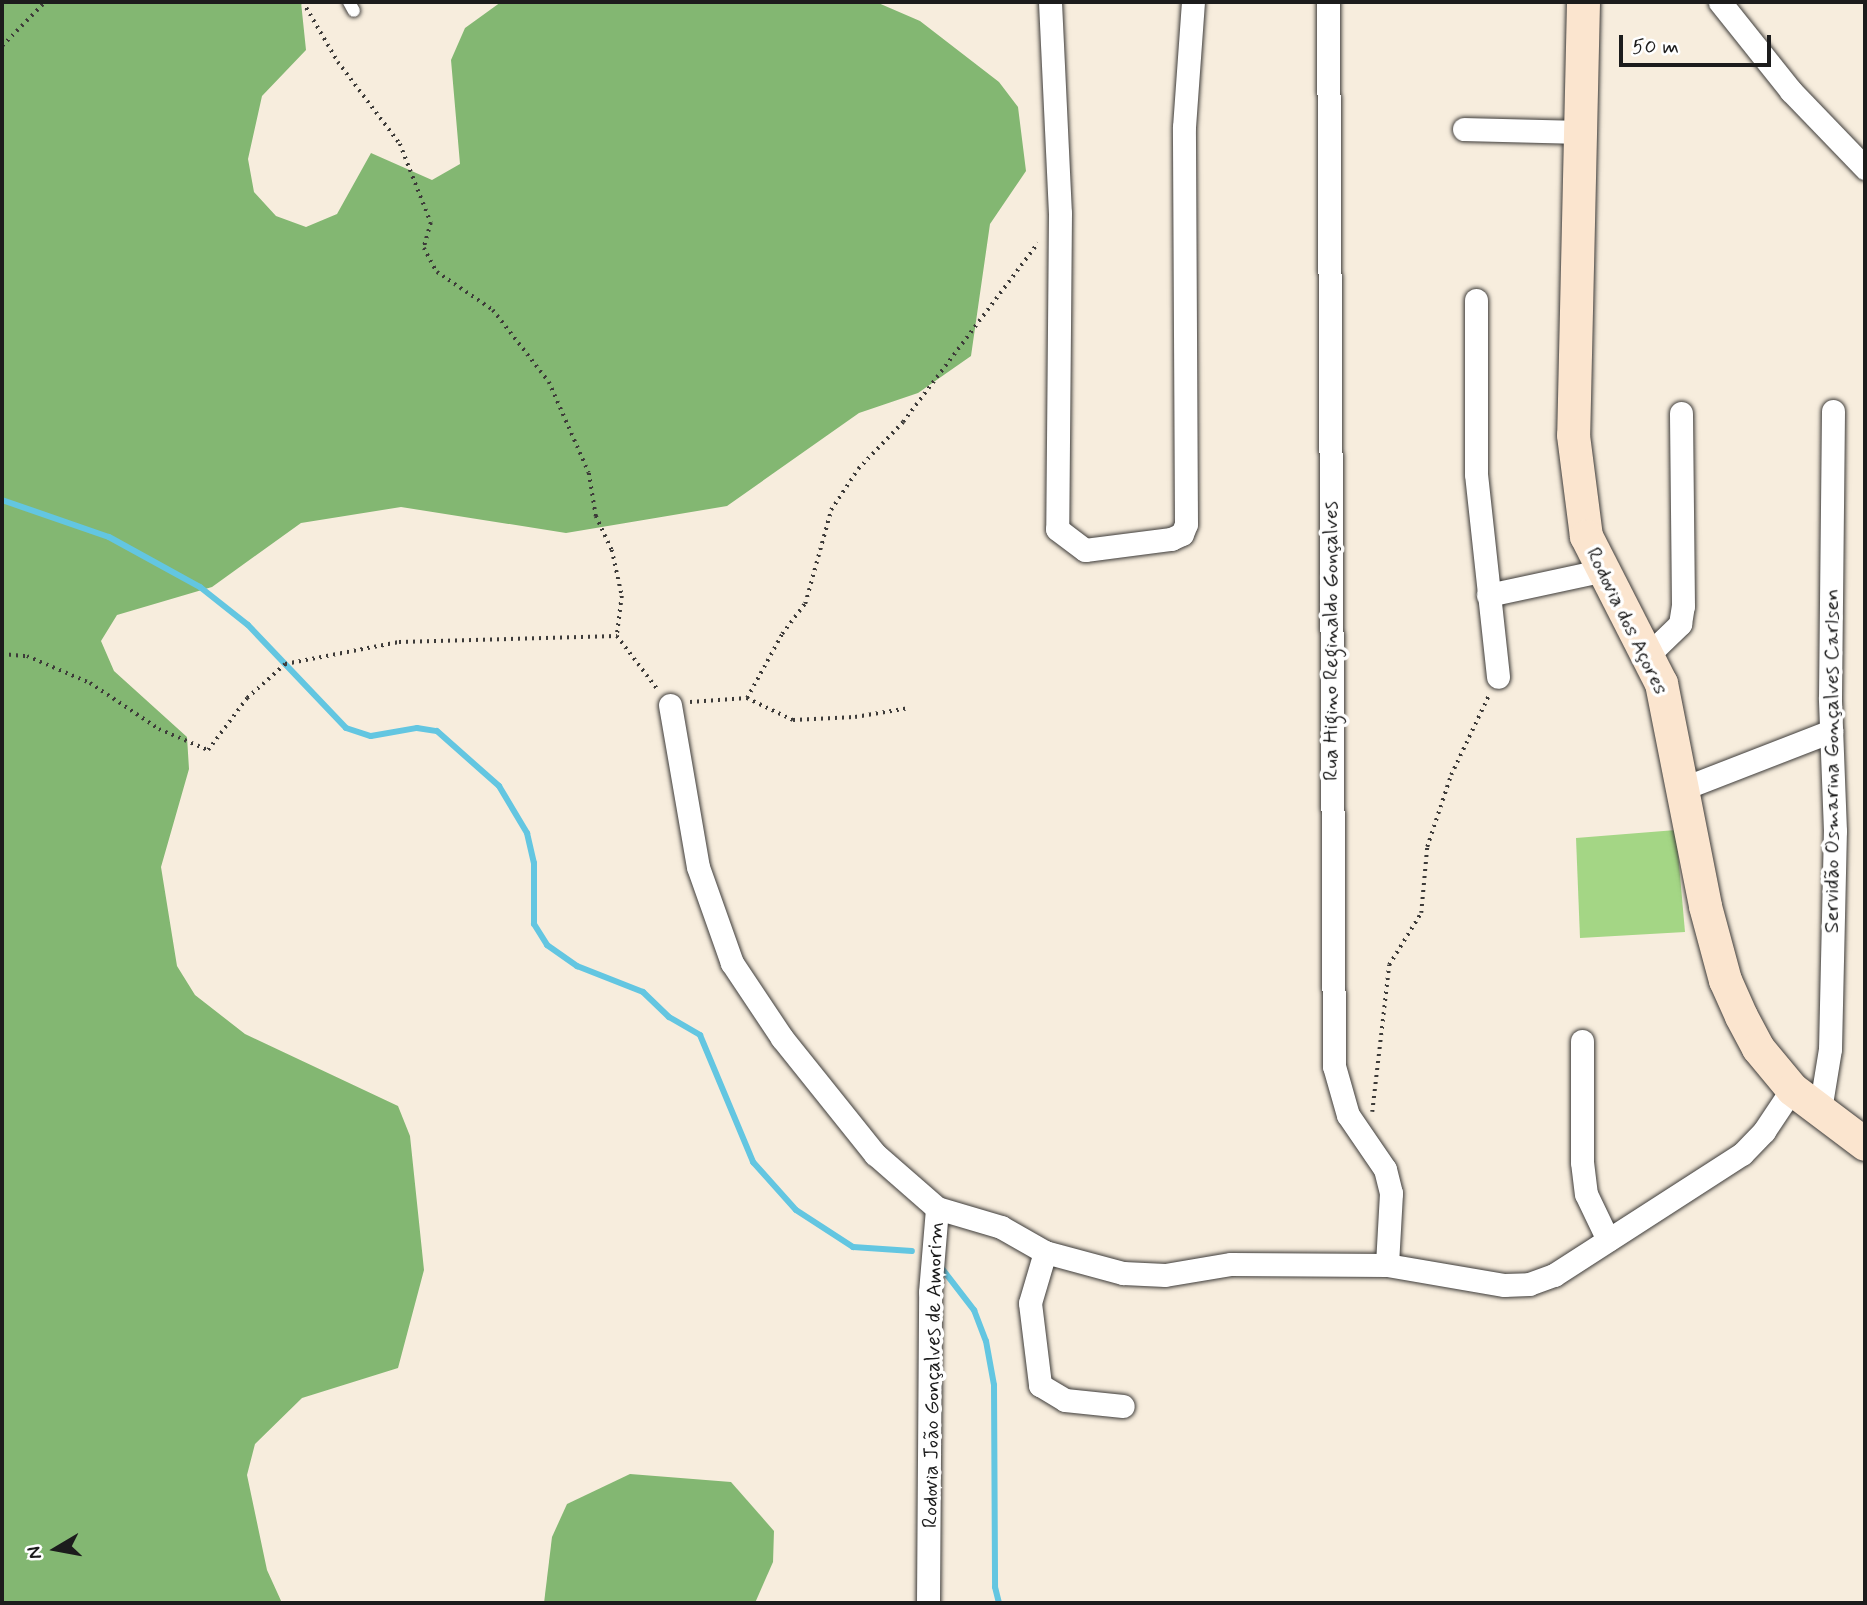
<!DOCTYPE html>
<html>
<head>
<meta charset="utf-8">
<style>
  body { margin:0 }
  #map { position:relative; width:1867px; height:1605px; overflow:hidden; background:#f7eddd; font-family:Mynerve,sans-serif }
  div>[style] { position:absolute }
  .green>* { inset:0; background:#a4d685 }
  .forest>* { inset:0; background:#83b772 }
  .stream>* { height:6px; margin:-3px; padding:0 3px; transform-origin:3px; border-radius:3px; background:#63c6e1 }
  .path>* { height:3.5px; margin-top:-1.75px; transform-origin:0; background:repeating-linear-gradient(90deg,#3d3b39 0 2px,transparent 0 7px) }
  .roads { filter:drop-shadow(0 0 2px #3d3b39) drop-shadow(0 0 2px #3d3b39) }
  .lane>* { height:12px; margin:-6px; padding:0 6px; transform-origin:6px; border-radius:6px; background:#fff }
  .street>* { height:23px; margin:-11.5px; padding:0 11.5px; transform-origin:11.5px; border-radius:11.5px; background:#fff }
  .secondary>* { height:33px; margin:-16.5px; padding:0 16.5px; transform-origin:16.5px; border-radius:16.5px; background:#fbe5cf }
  span { translate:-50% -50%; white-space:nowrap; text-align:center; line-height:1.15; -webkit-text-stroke:7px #fff; paint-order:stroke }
  .street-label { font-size:21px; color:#1c1c1c }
  .frame { position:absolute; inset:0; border:4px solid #1c1c1c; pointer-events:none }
  .north { position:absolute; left:21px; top:1514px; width:70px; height:70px; -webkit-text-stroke:5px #fff; paint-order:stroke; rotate:260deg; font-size:19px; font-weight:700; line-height:28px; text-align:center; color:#1c1c1c }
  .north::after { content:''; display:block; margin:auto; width:24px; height:32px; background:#1c1c1c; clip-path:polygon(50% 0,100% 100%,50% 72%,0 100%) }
  .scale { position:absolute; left:1619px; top:35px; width:152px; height:32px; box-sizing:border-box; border:4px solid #1c1c1c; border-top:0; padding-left:9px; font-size:21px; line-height:24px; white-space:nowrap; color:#1c1c1c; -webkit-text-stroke:5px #fff; paint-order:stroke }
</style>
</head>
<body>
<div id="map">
  <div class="green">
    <div style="clip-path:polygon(1676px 830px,1685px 932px,1580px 938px,1576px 838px)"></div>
  </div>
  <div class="forest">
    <div style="clip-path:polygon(2px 2px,301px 2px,306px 50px,262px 96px,248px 159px,254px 192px,276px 216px,306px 227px,337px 214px,371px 153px,432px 180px,460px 164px,451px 60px,465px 28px,501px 2px,876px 2px,920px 21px,999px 82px,1018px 107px,1026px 171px,990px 224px,971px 356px,918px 393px,859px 413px,727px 506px,566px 533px,401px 507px,301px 523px,212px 587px,117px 615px,101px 641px,114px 671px,187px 737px,189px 769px,161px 867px,177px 966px,195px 995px,245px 1034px,398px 1106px,410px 1136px,424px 1270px,398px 1368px,302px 1398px,255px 1444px,247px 1475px,267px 1570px,282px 1603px,2px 1603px)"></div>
    <div style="clip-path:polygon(630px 1474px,731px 1482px,774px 1531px,773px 1562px,755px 1603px,544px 1603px,552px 1537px,567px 1504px)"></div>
  </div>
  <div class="stream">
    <div style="left:2px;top:500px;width:113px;rotate:19.1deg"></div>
    <div style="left:109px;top:537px;width:104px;rotate:28.8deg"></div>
    <div style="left:200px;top:587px;width:61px;rotate:38.4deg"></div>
    <div style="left:248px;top:625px;width:142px;rotate:46.4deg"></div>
    <div style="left:346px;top:728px;width:26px;rotate:18deg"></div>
    <div style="left:371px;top:736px;width:47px;rotate:-9.9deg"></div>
    <div style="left:417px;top:728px;width:20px;rotate:9deg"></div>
    <div style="left:437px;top:731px;width:83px;rotate:41.6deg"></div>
    <div style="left:499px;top:786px;width:55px;rotate:59.2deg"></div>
    <div style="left:527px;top:833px;width:31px;rotate:77deg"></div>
    <div style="left:534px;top:863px;width:61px;rotate:90deg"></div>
    <div style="left:534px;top:924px;width:25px;rotate:58deg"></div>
    <div style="left:547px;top:945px;width:37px;rotate:35deg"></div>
    <div style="left:577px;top:966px;width:71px;rotate:21.5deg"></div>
    <div style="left:643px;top:992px;width:36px;rotate:44deg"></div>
    <div style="left:669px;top:1017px;width:36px;rotate:30deg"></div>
    <div style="left:700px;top:1035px;width:138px;rotate:67.3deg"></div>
    <div style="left:753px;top:1162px;width:64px;rotate:48.1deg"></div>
    <div style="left:796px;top:1210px;width:68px;rotate:33deg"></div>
    <div style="left:853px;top:1247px;width:59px;rotate:3.9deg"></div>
    <div style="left:940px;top:1266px;width:56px;rotate:52.3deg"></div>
    <div style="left:974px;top:1310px;width:33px;rotate:69deg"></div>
    <div style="left:986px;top:1341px;width:45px;rotate:79.7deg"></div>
    <div style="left:994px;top:1385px;width:202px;rotate:89.7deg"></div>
    <div style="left:995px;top:1587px;width:16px;rotate:76deg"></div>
  </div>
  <div class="path">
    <div style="left:303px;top:2px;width:69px;rotate:59.7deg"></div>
    <div style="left:338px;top:62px;width:103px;rotate:52.9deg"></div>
    <div style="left:400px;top:144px;width:85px;rotate:68.6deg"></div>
    <div style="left:431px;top:223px;width:26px;rotate:106deg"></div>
    <div style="left:424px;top:248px;width:27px;rotate:62deg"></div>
    <div style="left:437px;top:272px;width:68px;rotate:34.2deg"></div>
    <div style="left:493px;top:310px;width:91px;rotate:52.1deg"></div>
    <div style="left:549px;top:382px;width:99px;rotate:66.3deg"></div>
    <div style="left:589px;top:473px;width:44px;rotate:80.8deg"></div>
    <div style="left:596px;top:516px;width:38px;rotate:65deg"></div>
    <div style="left:612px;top:550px;width:47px;rotate:77.7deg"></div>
    <div style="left:622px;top:596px;width:40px;rotate:97.1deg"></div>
    <div style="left:2px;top:46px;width:62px;rotate:-45.7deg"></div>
    <div style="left:2px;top:654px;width:25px;rotate:5deg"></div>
    <div style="left:27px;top:656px;width:69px;rotate:23.2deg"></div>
    <div style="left:90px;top:683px;width:83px;rotate:33.7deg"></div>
    <div style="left:159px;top:729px;width:53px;rotate:23.2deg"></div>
    <div style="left:208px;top:750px;width:65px;rotate:-53.1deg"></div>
    <div style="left:247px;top:698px;width:51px;rotate:-41.8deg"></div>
    <div style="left:285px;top:664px;width:116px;rotate:-10.9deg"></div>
    <div style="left:399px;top:642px;width:218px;rotate:-1.6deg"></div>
    <div style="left:617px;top:636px;width:68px;rotate:52.8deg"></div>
    <div style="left:747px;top:698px;width:51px;rotate:25.6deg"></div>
    <div style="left:793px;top:720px;width:62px;rotate:-2.8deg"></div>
    <div style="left:855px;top:717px;width:55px;rotate:-9.5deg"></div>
    <div style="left:690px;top:702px;width:57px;rotate:-4deg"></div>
    <div style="left:747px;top:698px;width:73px;rotate:-61.3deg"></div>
    <div style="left:782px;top:634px;width:38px;rotate:-53deg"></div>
    <div style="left:805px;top:604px;width:98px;rotate:-74.5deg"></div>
    <div style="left:831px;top:510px;width:49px;rotate:-56.6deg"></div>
    <div style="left:858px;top:469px;width:65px;rotate:-46.2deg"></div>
    <div style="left:903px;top:422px;width:224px;rotate:-53deg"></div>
    <div style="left:1372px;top:1112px;width:148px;rotate:-83.4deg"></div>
    <div style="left:1389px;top:965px;width:61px;rotate:-58.4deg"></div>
    <div style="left:1421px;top:913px;width:66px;rotate:-84.8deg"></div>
    <div style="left:1427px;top:847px;width:76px;rotate:-71.6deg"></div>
    <div style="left:1451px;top:775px;width:89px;rotate:-64.6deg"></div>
  </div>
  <div class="roads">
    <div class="lane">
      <div style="left:349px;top:2px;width:10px;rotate:61deg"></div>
    </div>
    <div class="street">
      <div style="left:1050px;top:2px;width:211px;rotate:87.3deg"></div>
      <div style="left:1060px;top:213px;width:316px;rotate:90.5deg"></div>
      <div style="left:1057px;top:529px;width:35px;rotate:37deg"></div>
      <div style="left:1085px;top:550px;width:87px;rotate:-7.3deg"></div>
      <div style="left:1171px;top:539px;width:12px;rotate:-24deg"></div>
      <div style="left:1182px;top:534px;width:11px;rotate:-68deg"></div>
      <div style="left:1186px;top:524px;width:397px;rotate:-90.3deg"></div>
      <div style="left:1184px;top:127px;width:125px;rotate:-85.9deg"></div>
      <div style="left:1328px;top:2px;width:1064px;rotate:89.68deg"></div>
      <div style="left:1334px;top:1066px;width:51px;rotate:74.1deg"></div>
      <div style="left:1348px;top:1115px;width:65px;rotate:55.6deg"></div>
      <div style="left:1385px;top:1169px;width:25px;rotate:76deg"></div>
      <div style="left:1391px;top:1193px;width:72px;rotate:93.2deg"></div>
      <div style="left:1720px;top:2px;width:114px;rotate:51.4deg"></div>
      <div style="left:1791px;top:91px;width:107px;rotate:46.1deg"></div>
      <div style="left:1464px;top:129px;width:116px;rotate:1.5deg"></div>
      <div style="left:1476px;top:300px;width:174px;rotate:90deg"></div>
      <div style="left:1476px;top:474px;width:204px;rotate:83.8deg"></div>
      <div style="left:1488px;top:595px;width:115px;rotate:-12.1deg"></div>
      <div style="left:1648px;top:655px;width:45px;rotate:-44.1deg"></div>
      <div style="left:1680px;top:624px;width:18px;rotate:-81deg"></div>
      <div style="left:1683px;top:606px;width:193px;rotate:-90.6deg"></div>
      <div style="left:670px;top:705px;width:164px;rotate:80.2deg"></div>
      <div style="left:698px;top:867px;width:102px;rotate:70.5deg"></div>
      <div style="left:732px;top:963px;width:90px;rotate:56.3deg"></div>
      <div style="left:782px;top:1038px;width:149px;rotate:51.3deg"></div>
      <div style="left:875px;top:1154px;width:82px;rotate:41.1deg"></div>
      <div style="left:1684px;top:788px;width:158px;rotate:-21.2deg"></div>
      <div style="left:1582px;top:1041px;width:121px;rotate:90deg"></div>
      <div style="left:1582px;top:1162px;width:32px;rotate:83deg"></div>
      <div style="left:1586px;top:1194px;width:51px;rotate:64.4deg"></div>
      <div style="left:1820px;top:1110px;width:62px;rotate:-80.7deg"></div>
      <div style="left:1830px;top:1049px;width:218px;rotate:-88.7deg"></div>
      <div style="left:1835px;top:831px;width:133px;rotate:-92.2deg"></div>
      <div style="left:1830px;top:698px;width:287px;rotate:-89.4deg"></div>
      <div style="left:1045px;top:1252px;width:53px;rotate:106.4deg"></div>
      <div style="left:1030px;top:1303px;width:83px;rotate:83deg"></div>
      <div style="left:1040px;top:1385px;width:29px;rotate:31deg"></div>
      <div style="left:1065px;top:1400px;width:58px;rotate:5.9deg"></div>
      <div style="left:928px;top:1601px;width:309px;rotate:-89.6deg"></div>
      <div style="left:930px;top:1292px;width:84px;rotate:-85.2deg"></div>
      <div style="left:937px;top:1208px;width:67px;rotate:16.5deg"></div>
      <div style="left:1001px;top:1227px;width:51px;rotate:29.6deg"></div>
      <div style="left:1045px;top:1252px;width:81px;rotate:15.1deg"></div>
      <div style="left:1123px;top:1273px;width:42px;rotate:2.7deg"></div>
      <div style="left:1165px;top:1275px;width:67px;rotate:-9.5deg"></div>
      <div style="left:1231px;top:1264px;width:156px;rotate:0.4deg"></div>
      <div style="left:1387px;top:1265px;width:119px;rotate:9.7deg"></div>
      <div style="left:1504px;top:1285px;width:25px;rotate:-2deg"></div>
      <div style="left:1529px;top:1284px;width:27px;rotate:-20deg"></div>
      <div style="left:1554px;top:1275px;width:224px;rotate:-32.8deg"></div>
      <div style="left:1742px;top:1154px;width:32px;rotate:-46deg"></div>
      <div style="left:1764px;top:1131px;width:50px;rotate:-56.3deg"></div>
    </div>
    <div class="secondary">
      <div style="left:1583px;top:2px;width:433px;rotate:91.3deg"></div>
      <div style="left:1573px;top:435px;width:102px;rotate:82.7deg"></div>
      <div style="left:1586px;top:536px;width:165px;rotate:63deg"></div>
      <div style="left:1661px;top:683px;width:227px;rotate:78.8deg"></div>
      <div style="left:1705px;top:906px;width:77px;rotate:74.9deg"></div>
      <div style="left:1725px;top:980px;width:39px;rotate:66deg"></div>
      <div style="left:1741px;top:1016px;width:36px;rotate:62deg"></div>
      <div style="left:1758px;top:1048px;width:53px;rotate:50.3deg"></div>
      <div style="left:1792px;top:1089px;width:91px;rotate:37deg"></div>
    </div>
  </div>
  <div class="street-label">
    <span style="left:1627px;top:621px;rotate:64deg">Rodovia dos Açores</span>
    <span style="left:1331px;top:641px;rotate:-90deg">Rua Higino Reginaldo Gonçalves</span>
    <span style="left:1832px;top:761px;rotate:-90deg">Servidão Osmarina Gonçalves Carlsen</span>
    <span style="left:933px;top:1375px;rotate:-89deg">Rodovia João Gonçalves de Amorim</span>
  </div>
  <div class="frame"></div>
  <div class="north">N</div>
  <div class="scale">50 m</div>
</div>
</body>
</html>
